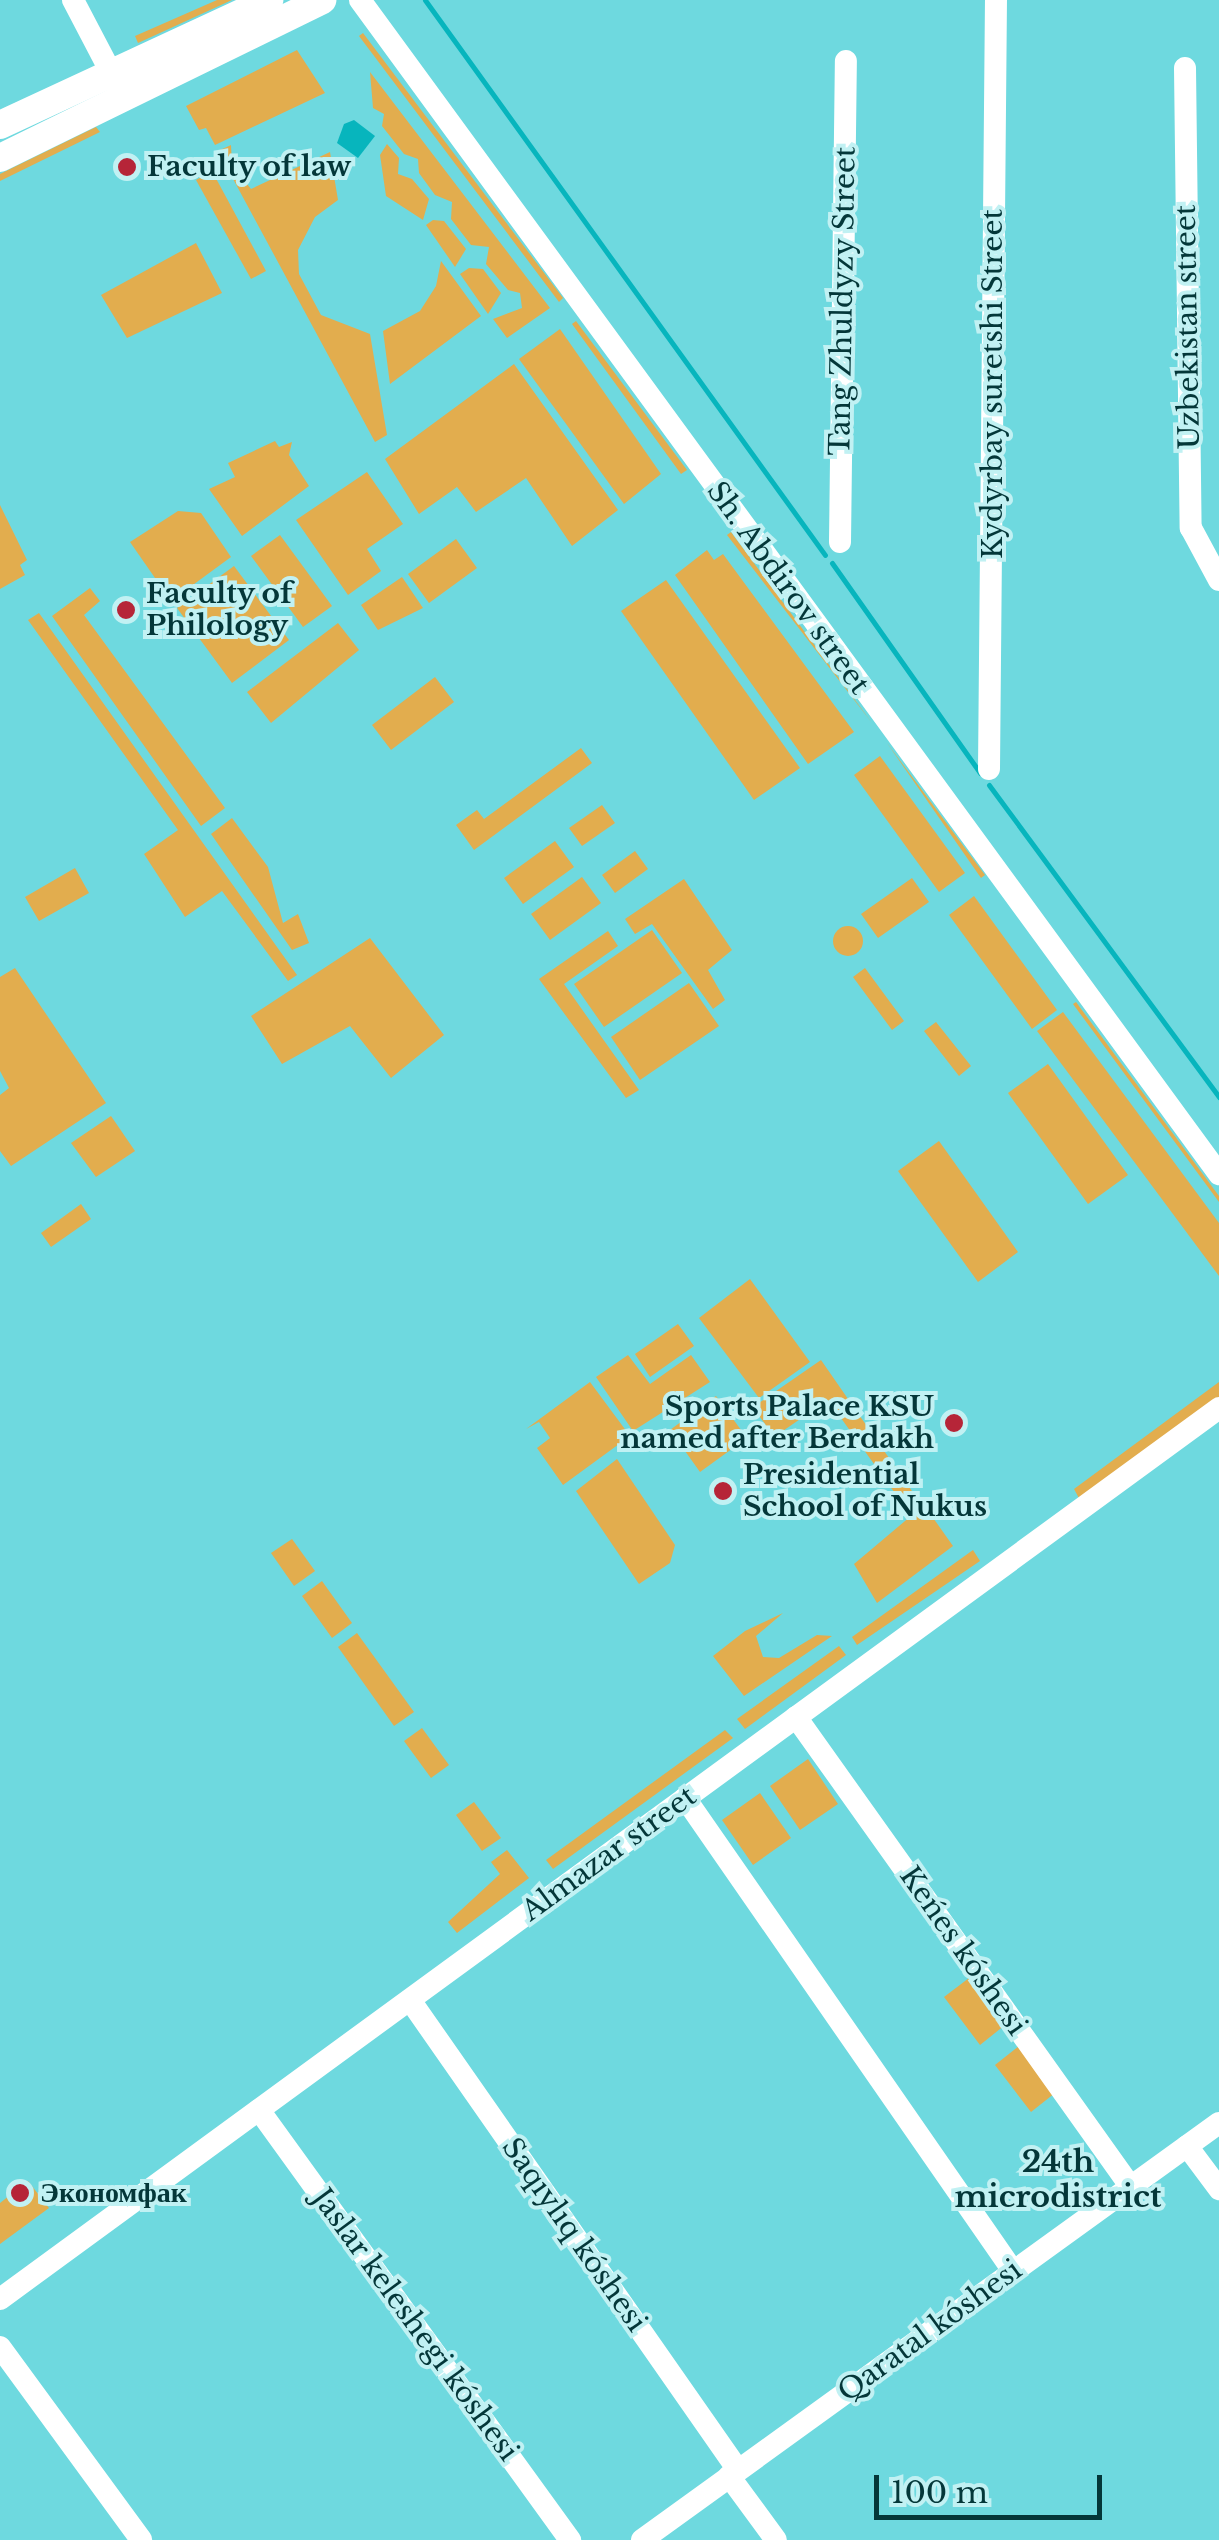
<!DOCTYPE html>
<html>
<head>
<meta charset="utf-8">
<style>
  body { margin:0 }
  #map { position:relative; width:1219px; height:2540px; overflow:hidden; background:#6ed9df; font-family:"Libre Baskerville",serif }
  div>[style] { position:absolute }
  .green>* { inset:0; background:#e2ad4e }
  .round { border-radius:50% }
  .water>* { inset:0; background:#07b5bd }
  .stream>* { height:5px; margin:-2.5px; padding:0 2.5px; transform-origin:2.5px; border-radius:2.5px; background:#07b5bd }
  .minor>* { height:22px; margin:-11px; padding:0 11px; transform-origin:11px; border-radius:11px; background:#fff }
  .major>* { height:28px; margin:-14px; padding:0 14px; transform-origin:14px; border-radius:14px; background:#fff }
  .dots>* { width:28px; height:28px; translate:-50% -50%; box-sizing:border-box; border:5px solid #c1f1f3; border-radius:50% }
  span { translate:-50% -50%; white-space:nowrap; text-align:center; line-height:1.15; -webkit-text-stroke:8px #c1f1f3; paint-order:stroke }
  .poi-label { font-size:28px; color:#043739; font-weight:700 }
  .left { translate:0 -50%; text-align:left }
  .right { translate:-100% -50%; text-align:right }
  .street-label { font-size:28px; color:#043739 }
  .neighbourhood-label { font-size:30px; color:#043739; font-weight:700 }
  .scale { position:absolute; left:874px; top:2475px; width:228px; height:45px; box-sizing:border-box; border:5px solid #043739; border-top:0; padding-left:12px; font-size:30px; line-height:35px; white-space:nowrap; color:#043739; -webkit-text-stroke:8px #c1f1f3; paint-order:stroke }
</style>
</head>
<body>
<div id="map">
  <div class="green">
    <div style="clip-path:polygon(217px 0,232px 0,138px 43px,135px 36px)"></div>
    <div style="clip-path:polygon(363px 33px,563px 298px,559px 302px,359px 36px)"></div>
    <div style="clip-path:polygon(297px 50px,325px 93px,215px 145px,206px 128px,199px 130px,186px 106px)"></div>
    <div style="clip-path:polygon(370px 72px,550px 308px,507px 338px,493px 319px,522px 308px,520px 293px,508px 290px,486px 264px,489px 247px,471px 245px,451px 219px,452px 202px,435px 195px,419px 173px,418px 159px,404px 154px,382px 126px,384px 114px,373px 108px)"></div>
    <div style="clip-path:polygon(96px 127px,100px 132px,0 181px,0 174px)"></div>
    <div style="clip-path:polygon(387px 144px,399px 158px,398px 174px,412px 179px,429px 199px,423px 220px,386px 196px,380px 155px)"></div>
    <div style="clip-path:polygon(231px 145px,232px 165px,251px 189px,330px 152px,338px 200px,315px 217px,298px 250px,299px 274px,321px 315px,370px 334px,387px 435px,375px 442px,218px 151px)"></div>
    <div style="clip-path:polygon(212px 171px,266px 271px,251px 279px,196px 180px)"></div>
    <div style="clip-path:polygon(433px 220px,444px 221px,466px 249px,455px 267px,426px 225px)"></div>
    <div style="clip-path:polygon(196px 243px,222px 293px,127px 338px,101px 295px)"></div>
    <div style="clip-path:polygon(441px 261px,481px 316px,390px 384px,383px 331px,420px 311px,436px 286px)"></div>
    <div style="clip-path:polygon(469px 268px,483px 269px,501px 293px,488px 314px,460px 274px)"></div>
    <div style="clip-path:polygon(576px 321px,687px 470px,681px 474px,572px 324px)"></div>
    <div style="clip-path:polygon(560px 329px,661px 474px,624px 504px,519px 359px)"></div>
    <div style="clip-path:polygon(514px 364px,618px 510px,572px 546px,526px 478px,476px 512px,457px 487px,419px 514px,385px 459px)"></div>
    <div style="clip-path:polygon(275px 441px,279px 447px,292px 442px,289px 455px,309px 486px,242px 536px,209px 489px,235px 477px,228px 463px)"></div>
    <div style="clip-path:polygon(367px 472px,403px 524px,367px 549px,381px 571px,348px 595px,296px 520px)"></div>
    <div style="clip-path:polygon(0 505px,27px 560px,20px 565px,25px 575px,0 589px)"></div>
    <div style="clip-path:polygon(178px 511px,201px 513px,231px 557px,171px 601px,130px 542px)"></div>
    <div style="clip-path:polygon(731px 532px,872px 723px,727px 535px)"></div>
    <div style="clip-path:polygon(280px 535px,332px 606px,303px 627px,251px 556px)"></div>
    <div style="clip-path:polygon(456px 539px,477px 568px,429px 603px,408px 574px)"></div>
    <div style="clip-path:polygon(707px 550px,714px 560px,723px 554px,854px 732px,808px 764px,675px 575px)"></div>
    <div style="clip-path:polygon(234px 566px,289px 640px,232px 683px,177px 608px)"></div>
    <div style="clip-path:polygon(402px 577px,423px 608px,378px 630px,361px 605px)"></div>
    <div style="clip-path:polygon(666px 580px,800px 768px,754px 800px,621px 611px)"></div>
    <div style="clip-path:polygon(90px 588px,100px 601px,84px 615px,225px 808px,201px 826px,52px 616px)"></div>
    <div style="clip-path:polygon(39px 613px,297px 975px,288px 981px,222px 891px,185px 917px,144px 854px,178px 830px,28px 620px)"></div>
    <div style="clip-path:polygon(338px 623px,359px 650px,271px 723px,247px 692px)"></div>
    <div style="clip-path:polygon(435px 677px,454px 702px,391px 750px,372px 725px)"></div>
    <div style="clip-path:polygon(887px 743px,985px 875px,981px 878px)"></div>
    <div style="clip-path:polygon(581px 748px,592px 763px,474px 850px,456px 825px,477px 810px,484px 819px)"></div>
    <div style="clip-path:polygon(880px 756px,965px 873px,939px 892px,854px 775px)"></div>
    <div style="clip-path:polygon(602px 805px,615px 823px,582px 846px,569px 828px)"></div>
    <div style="clip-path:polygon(232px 818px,268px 867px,283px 923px,298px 914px,309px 943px,292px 950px,211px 834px)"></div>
    <div style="clip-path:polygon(555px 841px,574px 867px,523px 904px,504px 878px)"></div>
    <div style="clip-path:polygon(635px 851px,648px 869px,615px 893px,602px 875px)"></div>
    <div style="clip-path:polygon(75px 868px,89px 893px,39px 921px,25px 897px)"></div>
    <div style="clip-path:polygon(582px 877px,601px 903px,550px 940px,531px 914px)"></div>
    <div style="clip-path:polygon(912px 878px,929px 902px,878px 938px,861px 914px)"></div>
    <div style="clip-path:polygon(684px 879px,732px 950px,708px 970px,725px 1000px,713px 1009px,652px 924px,635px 934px,625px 919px)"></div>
    <div style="clip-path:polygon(974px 896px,1057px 1010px,1032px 1029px,949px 915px)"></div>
    <div class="round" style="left:833px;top:926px;width:30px;height:30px"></div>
    <div style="clip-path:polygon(652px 930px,682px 973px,604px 1027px,574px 984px)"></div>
    <div style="clip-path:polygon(608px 931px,618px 946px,564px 984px,639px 1090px,626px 1098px,539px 979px)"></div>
    <div style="clip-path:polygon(370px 938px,444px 1035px,391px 1078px,350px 1026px,282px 1064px,251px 1016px)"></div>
    <div style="clip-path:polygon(15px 968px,106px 1103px,11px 1166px,0 1151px,0 1095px,9px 1088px,0 1071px,0 977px)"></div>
    <div style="clip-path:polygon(865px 968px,904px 1021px,892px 1030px,853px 977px)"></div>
    <div style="clip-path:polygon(689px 983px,719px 1026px,640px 1080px,611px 1037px)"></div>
    <div style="clip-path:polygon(1076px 1002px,1219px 1196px,1219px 1202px,1073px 1004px)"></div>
    <div style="clip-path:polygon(1063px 1012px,1219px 1223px,1219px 1276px,1037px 1031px)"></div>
    <div style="clip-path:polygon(936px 1022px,971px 1066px,959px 1076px,924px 1031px)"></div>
    <div style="clip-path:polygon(1048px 1064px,1128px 1175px,1088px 1204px,1008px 1093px)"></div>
    <div style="clip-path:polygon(111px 1116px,135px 1151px,96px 1177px,71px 1143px)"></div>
    <div style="clip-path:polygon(939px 1141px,1018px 1252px,978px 1282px,898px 1171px)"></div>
    <div style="clip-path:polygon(81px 1204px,91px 1219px,51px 1247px,41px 1233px)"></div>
    <div style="clip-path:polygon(750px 1279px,810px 1362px,759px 1398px,699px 1318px)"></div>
    <div style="clip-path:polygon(678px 1324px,694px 1346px,650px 1377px,635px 1354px)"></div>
    <div style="clip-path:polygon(628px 1355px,650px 1384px,691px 1355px,710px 1382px,633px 1431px,596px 1377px)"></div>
    <div style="clip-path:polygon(821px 1360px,914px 1494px,902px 1503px,828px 1400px,774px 1437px,753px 1407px)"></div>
    <div style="clip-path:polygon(590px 1382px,630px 1436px,563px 1485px,537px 1448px,550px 1438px,539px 1422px,526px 1429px)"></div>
    <div style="clip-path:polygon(1219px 1382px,1219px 1397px,1080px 1500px,1074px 1489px)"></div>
    <div style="clip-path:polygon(716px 1396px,747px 1438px,700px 1472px,670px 1430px)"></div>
    <div style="clip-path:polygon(617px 1459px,675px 1545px,670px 1563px,639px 1584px,576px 1491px)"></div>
    <div style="clip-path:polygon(924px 1505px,953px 1546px,877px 1603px,854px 1564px)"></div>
    <div style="clip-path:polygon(292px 1539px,315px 1571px,294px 1586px,271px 1553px)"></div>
    <div style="clip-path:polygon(973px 1550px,980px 1561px,857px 1645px,852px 1637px)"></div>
    <div style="clip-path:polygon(322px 1581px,352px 1623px,332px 1638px,302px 1596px)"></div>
    <div style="clip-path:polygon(783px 1613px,756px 1636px,763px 1657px,779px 1658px,817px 1635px,832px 1636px,744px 1696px,713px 1656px,745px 1631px)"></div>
    <div style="clip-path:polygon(357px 1633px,414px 1712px,394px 1726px,338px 1647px)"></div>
    <div style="clip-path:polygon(839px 1646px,846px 1655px,745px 1729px,737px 1719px)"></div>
    <div style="clip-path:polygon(422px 1728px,449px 1765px,431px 1778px,404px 1741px)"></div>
    <div style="clip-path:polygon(725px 1730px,733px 1738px,553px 1869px,546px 1860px)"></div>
    <div style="clip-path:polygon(808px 1759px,838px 1804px,800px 1830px,770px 1786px)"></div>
    <div style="clip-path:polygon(760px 1793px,791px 1838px,753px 1865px,722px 1820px)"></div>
    <div style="clip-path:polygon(474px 1802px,501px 1838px,482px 1851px,456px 1815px)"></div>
    <div style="clip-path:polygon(507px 1850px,529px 1878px,457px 1933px,448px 1922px,500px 1874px,491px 1862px)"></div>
    <div style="clip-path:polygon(969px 1978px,1005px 2025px,980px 2045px,944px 1997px)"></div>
    <div style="clip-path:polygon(1019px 2046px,1055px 2093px,1031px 2112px,995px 2065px)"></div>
    <div style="clip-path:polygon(28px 2181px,49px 2208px,0 2244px,0 2203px)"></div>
  </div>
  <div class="water">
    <div style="clip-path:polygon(354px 120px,375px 136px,358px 158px,337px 143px,344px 124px)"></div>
  </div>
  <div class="stream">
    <div style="left:425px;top:0;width:684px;rotate:54.22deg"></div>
    <div style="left:832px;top:563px;width:257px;rotate:54.8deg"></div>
    <div style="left:989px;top:785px;width:388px;rotate:53.6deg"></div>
  </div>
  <div class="minor">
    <div style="left:73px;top:0;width:97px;rotate:62.4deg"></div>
    <div style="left:360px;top:0;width:1455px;rotate:53.81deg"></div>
    <div style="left:1185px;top:68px;width:460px;rotate:89.3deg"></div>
    <div style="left:1191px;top:528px;width:59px;rotate:61.7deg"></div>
    <div style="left:840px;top:542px;width:481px;rotate:-89.3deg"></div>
    <div style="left:989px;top:769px;width:769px;rotate:-89.48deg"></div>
    <div style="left:796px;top:1717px;width:576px;rotate:54.54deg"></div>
    <div style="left:685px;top:1798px;width:576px;rotate:55.26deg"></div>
    <div style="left:410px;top:2000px;width:573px;rotate:55.09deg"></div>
    <div style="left:259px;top:2110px;width:531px;rotate:54.12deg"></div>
    <div style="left:1187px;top:2146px;width:54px;rotate:53.3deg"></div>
    <div style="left:0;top:2299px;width:1510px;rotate:-36.16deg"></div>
    <div style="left:0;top:2347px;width:239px;rotate:53.8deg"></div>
    <div style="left:729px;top:2476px;width:79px;rotate:53.7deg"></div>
    <div style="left:642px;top:2540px;width:712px;rotate:-35.86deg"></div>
  </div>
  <div class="major">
    <div style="left:0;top:125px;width:297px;rotate:-24.9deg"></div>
    <div style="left:0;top:158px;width:359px;rotate:-26.1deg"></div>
  </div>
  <div class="dots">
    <div style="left:127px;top:167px;background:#b62538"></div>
    <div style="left:126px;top:610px;background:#b62538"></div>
    <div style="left:954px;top:1423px;background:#b62538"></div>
    <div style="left:723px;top:1491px;background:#b62538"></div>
    <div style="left:20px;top:2193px;background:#b62538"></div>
  </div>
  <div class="poi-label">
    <span class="left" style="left:147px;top:167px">Faculty of law</span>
    <span class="left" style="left:146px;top:610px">Faculty of<br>Philology</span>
    <span class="right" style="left:934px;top:1423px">Sports Palace KSU<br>named after Berdakh</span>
    <span class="left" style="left:743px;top:1491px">Presidential<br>School of Nukus</span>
    <span class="left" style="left:40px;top:2193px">Экономфак</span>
  </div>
  <div class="street-label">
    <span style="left:843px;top:301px;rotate:-89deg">Tang Zhuldyzy Street</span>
    <span style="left:1188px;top:327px;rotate:-91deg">Uzbekistan street</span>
    <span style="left:993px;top:384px;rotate:-90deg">Kydyrbay suretshi Street</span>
    <span style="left:788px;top:588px;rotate:54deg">Sh. Abdirov street</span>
    <span style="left:609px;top:1854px;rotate:-36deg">Almazar street</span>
    <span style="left:963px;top:1951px;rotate:55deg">Keńes kóshesi</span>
    <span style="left:574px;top:2235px;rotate:55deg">Saqıylıq kóshesi</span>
    <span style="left:415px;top:2325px;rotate:54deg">Jaslar keleshegi kóshesi</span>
    <span style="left:930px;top:2331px;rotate:-36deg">Qaratal kóshesi</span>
  </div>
  <div class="neighbourhood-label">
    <span style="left:1058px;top:2179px">24th<br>microdistrict</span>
  </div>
  <div class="scale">100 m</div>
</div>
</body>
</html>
